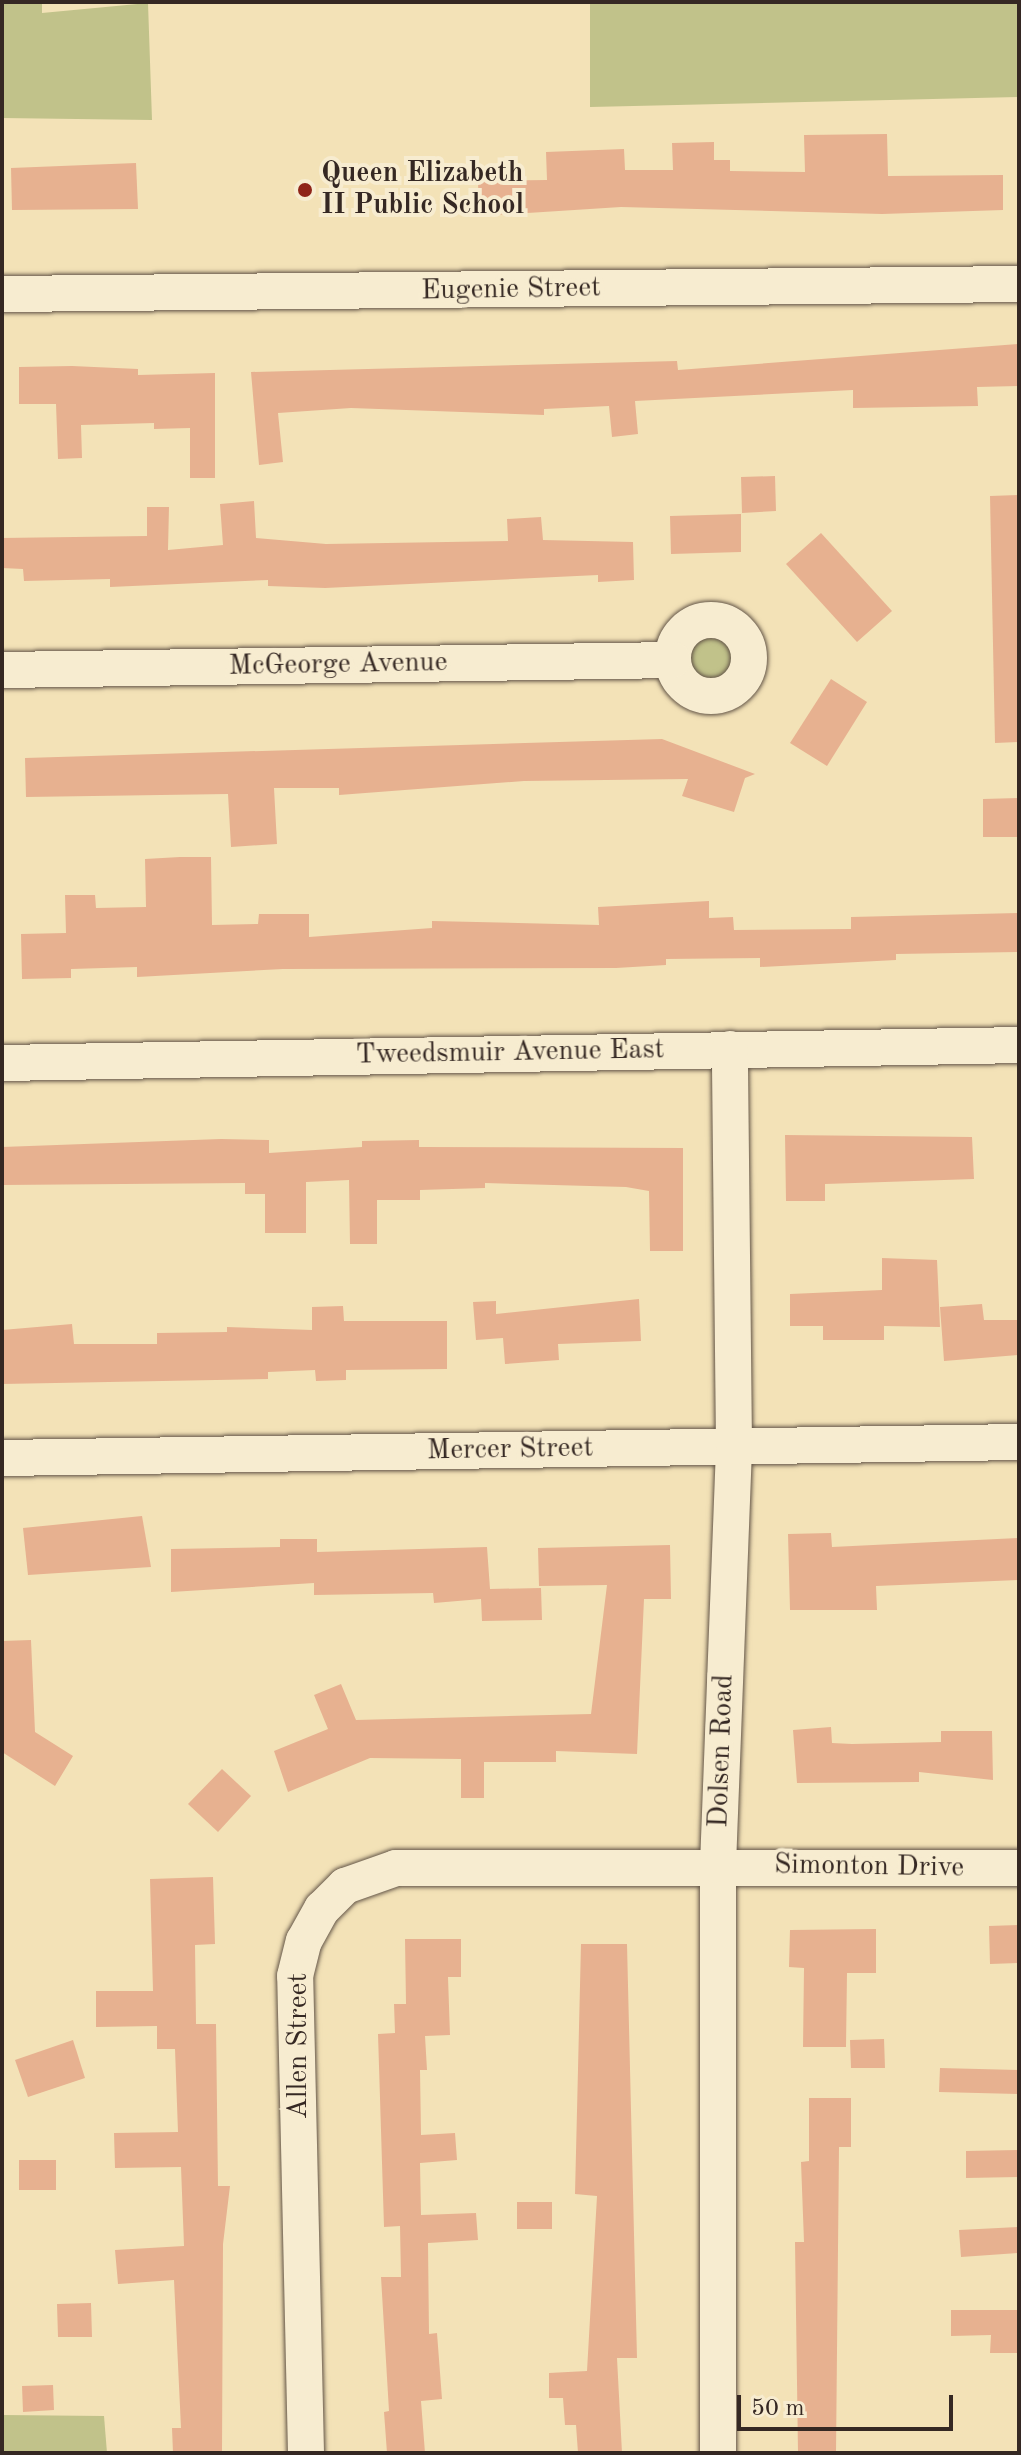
<!DOCTYPE html>
<html>
<head>
<meta charset="utf-8">
<style>
  body { margin:0 }
  #map { position:relative; width:1021px; height:2455px; overflow:hidden; background:#f3e2b7; font-family:"Old Standard TT",serif }
  div>[style] { position:absolute }
  .green>* { inset:0; background:#c1c28a }
  .round { border-radius:50% }
  .building>* { inset:0; background:#e7b190 }
  .roads { filter:drop-shadow(0 0 2px #645648) drop-shadow(0 0 2px #645648) }
  .minor>* { height:36px; margin:-18px; padding:0 18px; transform-origin:18px; border-radius:18px; background:#f7ecd0 }
  .minor>.ring { margin:-18px; padding:0; box-sizing:content-box; background:none; border:36px solid #f7ecd0; border-radius:50% }
  .dots>* { width:22px; height:22px; translate:-50% -50%; box-sizing:border-box; border:4px solid #f7ecd0; border-radius:50% }
  span { translate:-50% -50%; white-space:nowrap; text-align:center; line-height:1.15; -webkit-text-stroke:8px #f7ecd0; paint-order:stroke }
  .poi-label { font-size:28px; color:#352823; font-weight:700 }
  .left { translate:0 -50%; text-align:left }
  .street-label { font-size:28px; color:#352823 }
  .frame { position:absolute; inset:0; border:4px solid #352823; pointer-events:none }
  .scale { position:absolute; left:737px; top:2395px; width:216px; height:36px; box-sizing:border-box; border:4px solid #352823; border-top:0; padding-left:10px; font-size:24px; line-height:28px; white-space:nowrap; color:#352823; -webkit-text-stroke:6px #f7ecd0; paint-order:stroke }
</style>
</head>
<body>
<div id="map">
  <div class="green">
    <div style="clip-path:polygon(2px 2px,42px 2px,42px 13px,148px 3px,152px 120px,2px 118px)"></div>
    <div style="clip-path:polygon(590px 2px,1019px 2px,1019px 97px,590px 107px)"></div>
    <div class="round" style="left:690px;top:638px;width:42px;height:42px"></div>
    <div style="clip-path:polygon(2px 2415px,104px 2416px,107px 2453px,2px 2453px)"></div>
  </div>
  <div class="building">
    <div style="clip-path:polygon(887px 134px,888px 176px,1003px 175px,1003px 210px,882px 214px,621px 207px,479px 216px,478px 181px,547px 180px,546px 152px,624px 149px,625px 170px,673px 170px,672px 143px,714px 142px,714px 160px,730px 160px,730px 171px,805px 172px,804px 135px)"></div>
    <div style="clip-path:polygon(136px 163px,138px 209px,12px 210px,11px 168px)"></div>
    <div style="clip-path:polygon(1019px 344px,1019px 386px,977px 387px,978px 406px,853px 408px,853px 390px,635px 401px,638px 434px,612px 437px,609px 406px,544px 409px,544px 415px,351px 408px,278px 413px,283px 462px,259px 465px,251px 372px,677px 361px,678px 370px)"></div>
    <div style="clip-path:polygon(72px 366px,138px 369px,138px 375px,215px 373px,215px 478px,190px 478px,190px 428px,154px 429px,154px 423px,81px 425px,82px 458px,58px 459px,56px 404px,19px 404px,19px 367px)"></div>
    <div style="clip-path:polygon(775px 476px,776px 511px,742px 513px,741px 477px)"></div>
    <div style="clip-path:polygon(1019px 495px,1019px 742px,995px 743px,990px 496px)"></div>
    <div style="clip-path:polygon(254px 501px,256px 538px,326px 544px,508px 541px,507px 519px,541px 517px,543px 540px,633px 542px,634px 580px,598px 582px,598px 575px,325px 588px,268px 586px,268px 580px,110px 587px,110px 579px,24px 581px,23px 569px,2px 568px,2px 538px,147px 536px,147px 507px,169px 507px,168px 550px,223px 545px,220px 504px)"></div>
    <div style="clip-path:polygon(741px 514px,741px 552px,671px 554px,670px 516px)"></div>
    <div style="clip-path:polygon(821px 533px,892px 611px,857px 642px,786px 564px)"></div>
    <div style="clip-path:polygon(831px 679px,867px 702px,827px 766px,790px 743px)"></div>
    <div style="clip-path:polygon(662px 739px,755px 774px,745px 778px,734px 812px,682px 796px,688px 779px,524px 781px,339px 795px,339px 788px,274px 788px,277px 844px,231px 847px,228px 794px,26px 797px,25px 758px)"></div>
    <div style="clip-path:polygon(1019px 798px,1019px 837px,983px 837px,983px 799px)"></div>
    <div style="clip-path:polygon(180px 857px,211px 857px,212px 925px,258px 924px,259px 914px,309px 914px,309px 937px,432px 928px,432px 921px,599px 925px,598px 907px,709px 901px,709px 918px,733px 917px,734px 930px,851px 929px,851px 917px,1019px 913px,1019px 952px,896px 954px,896px 960px,760px 967px,760px 958px,666px 959px,666px 965px,616px 968px,283px 969px,137px 977px,137px 967px,71px 969px,71px 978px,22px 979px,21px 934px,66px 933px,65px 895px,95px 895px,96px 908px,146px 907px,145px 859px)"></div>
    <div style="clip-path:polygon(785px 1135px,972px 1137px,974px 1179px,825px 1184px,825px 1201px,786px 1201px)"></div>
    <div style="clip-path:polygon(221px 1139px,269px 1140px,269px 1153px,362px 1147px,362px 1141px,419px 1140px,419px 1147px,683px 1148px,683px 1251px,650px 1251px,649px 1191px,626px 1187px,485px 1183px,485px 1188px,420px 1190px,420px 1200px,377px 1200px,377px 1244px,350px 1244px,349px 1180px,306px 1182px,306px 1233px,265px 1233px,265px 1194px,245px 1194px,245px 1183px,2px 1185px,2px 1147px)"></div>
    <div style="clip-path:polygon(882px 1258px,937px 1260px,940px 1327px,884px 1326px,884px 1340px,823px 1340px,823px 1326px,790px 1326px,790px 1294px,882px 1290px)"></div>
    <div style="clip-path:polygon(639px 1299px,641px 1341px,558px 1344px,559px 1360px,505px 1364px,503px 1338px,476px 1340px,473px 1302px,496px 1301px,496px 1314px)"></div>
    <div style="clip-path:polygon(982px 1304px,984px 1320px,1019px 1320px,1019px 1355px,944px 1361px,940px 1307px)"></div>
    <div style="clip-path:polygon(343px 1306px,344px 1321px,447px 1321px,447px 1369px,346px 1370px,346px 1380px,316px 1381px,315px 1370px,268px 1372px,268px 1379px,2px 1384px,2px 1330px,72px 1324px,74px 1344px,157px 1344px,157px 1333px,227px 1332px,227px 1327px,312px 1330px,312px 1307px)"></div>
    <div style="clip-path:polygon(142px 1516px,151px 1567px,28px 1575px,23px 1528px)"></div>
    <div style="clip-path:polygon(831px 1533px,832px 1547px,1019px 1538px,1019px 1580px,876px 1586px,877px 1610px,790px 1610px,788px 1534px)"></div>
    <div style="clip-path:polygon(280px 1539px,317px 1539px,317px 1552px,487px 1547px,490px 1589px,541px 1588px,542px 1620px,482px 1621px,481px 1599px,434px 1603px,433px 1593px,314px 1595px,314px 1583px,171px 1592px,171px 1549px,280px 1547px)"></div>
    <div style="clip-path:polygon(670px 1545px,671px 1599px,644px 1599px,637px 1754px,556px 1751px,556px 1762px,484px 1762px,484px 1798px,461px 1798px,461px 1759px,370px 1758px,288px 1792px,274px 1751px,328px 1729px,314px 1695px,341px 1684px,356px 1720px,591px 1714px,607px 1585px,539px 1586px,538px 1548px)"></div>
    <div style="clip-path:polygon(31px 1640px,35px 1732px,73px 1756px,55px 1786px,2px 1752px,2px 1641px)"></div>
    <div style="clip-path:polygon(831px 1727px,832px 1743px,852px 1744px,941px 1742px,941px 1731px,992px 1731px,993px 1780px,919px 1772px,919px 1782px,797px 1783px,793px 1730px)"></div>
    <div style="clip-path:polygon(222px 1769px,251px 1796px,218px 1832px,188px 1804px)"></div>
    <div style="clip-path:polygon(213px 1877px,215px 1944px,195px 1945px,196px 2024px,216px 2024px,218px 2186px,230px 2186px,223px 2244px,222px 2453px,173px 2453px,172px 2428px,181px 2428px,174px 2280px,118px 2284px,115px 2250px,184px 2246px,181px 2167px,115px 2168px,114px 2133px,178px 2132px,175px 2049px,157px 2049px,157px 2026px,96px 2027px,96px 1991px,153px 1991px,150px 1879px)"></div>
    <div style="clip-path:polygon(1019px 1925px,1019px 1963px,990px 1964px,989px 1926px)"></div>
    <div style="clip-path:polygon(876px 1929px,876px 1973px,847px 1973px,846px 2047px,803px 2047px,804px 1968px,789px 1967px,790px 1930px)"></div>
    <div style="clip-path:polygon(405px 1939px,461px 1939px,461px 1977px,448px 1977px,450px 2035px,425px 2036px,427px 2070px,420px 2070px,421px 2135px,455px 2133px,457px 2160px,420px 2163px,421px 2215px,476px 2213px,478px 2240px,428px 2243px,429px 2334px,437px 2333px,442px 2399px,421px 2401px,425px 2453px,387px 2453px,384px 2412px,389px 2411px,381px 2277px,401px 2277px,400px 2226px,384px 2227px,378px 2034px,395px 2033px,394px 2004px,406px 2004px)"></div>
    <div style="clip-path:polygon(581px 1944px,627px 1944px,637px 2358px,617px 2358px,622px 2453px,578px 2453px,576px 2425px,565px 2425px,563px 2398px,549px 2398px,549px 2373px,587px 2371px,597px 2196px,575px 2194px)"></div>
    <div style="clip-path:polygon(884px 2039px,885px 2068px,851px 2068px,850px 2040px)"></div>
    <div style="clip-path:polygon(73px 2040px,85px 2078px,28px 2097px,15px 2060px)"></div>
    <div style="clip-path:polygon(940px 2068px,1019px 2070px,1019px 2094px,939px 2092px)"></div>
    <div style="clip-path:polygon(809px 2098px,851px 2098px,851px 2147px,839px 2147px,836px 2453px,798px 2453px,795px 2242px,804px 2242px,801px 2162px,809px 2161px)"></div>
    <div style="clip-path:polygon(1019px 2150px,1019px 2177px,966px 2178px,966px 2151px)"></div>
    <div style="clip-path:polygon(19px 2160px,56px 2160px,56px 2190px,19px 2190px)"></div>
    <div style="clip-path:polygon(517px 2202px,552px 2202px,552px 2229px,517px 2229px)"></div>
    <div style="clip-path:polygon(1019px 2227px,1019px 2253px,961px 2257px,959px 2230px)"></div>
    <div style="clip-path:polygon(91px 2303px,92px 2337px,58px 2337px,57px 2304px)"></div>
    <div style="clip-path:polygon(951px 2310px,1019px 2310px,1019px 2353px,990px 2353px,991px 2335px,951px 2336px)"></div>
    <div style="clip-path:polygon(53px 2385px,54px 2410px,23px 2412px,22px 2386px)"></div>
  </div>
  <div class="roads">
    <div class="minor">
      <div style="left:2px;top:294px;width:1017px;rotate:-0.56deg"></div>
      <div class="ring" style="left:673px;top:620px;width:40px;height:40px"></div>
      <div style="left:2px;top:670px;width:671px;rotate:-0.85deg"></div>
      <div style="left:2px;top:1063px;width:1017px;rotate:-1.01deg"></div>
      <div style="left:2px;top:1458px;width:1017px;rotate:-0.9deg"></div>
      <div style="left:306px;top:2453px;width:477px;rotate:-91.3deg"></div>
      <div style="left:295px;top:1976px;width:36px;rotate:-76deg"></div>
      <div style="left:304px;top:1941px;width:37px;rotate:-61deg"></div>
      <div style="left:322px;top:1909px;width:33px;rotate:-45deg"></div>
      <div style="left:345px;top:1886px;width:54px;rotate:-19.4deg"></div>
      <div style="left:396px;top:1868px;width:623px"></div>
      <div style="left:718px;top:2453px;width:588px;rotate:-90deg"></div>
      <div style="left:718px;top:1865px;width:419px;rotate:-87.8deg"></div>
      <div style="left:734px;top:1446px;width:397px;rotate:-90.6deg"></div>
    </div>
  </div>
  <div class="dots">
    <div style="left:305px;top:190px;background:#8f2418"></div>
  </div>
  <div class="poi-label">
    <span class="left" style="left:321px;top:190px">Queen Elizabeth<br>II Public School</span>
  </div>
  <div class="street-label">
    <span style="left:511px;top:290px;rotate:-1deg">Eugenie Street</span>
    <span style="left:338px;top:665px;rotate:-1deg">McGeorge Avenue</span>
    <span style="left:510px;top:1053px;rotate:-1deg">Tweedsmuir Avenue East</span>
    <span style="left:510px;top:1450px;rotate:-1deg">Mercer Street</span>
    <span style="left:722px;top:1751px;rotate:-88deg">Dolsen Road</span>
    <span style="left:869px;top:1867px;rotate:1deg">Simonton Drive</span>
    <span style="left:299px;top:2046px;rotate:-90deg">Allen Street</span>
  </div>
  <div class="frame"></div>
  <div class="scale">50 m</div>
</div>
</body>
</html>
